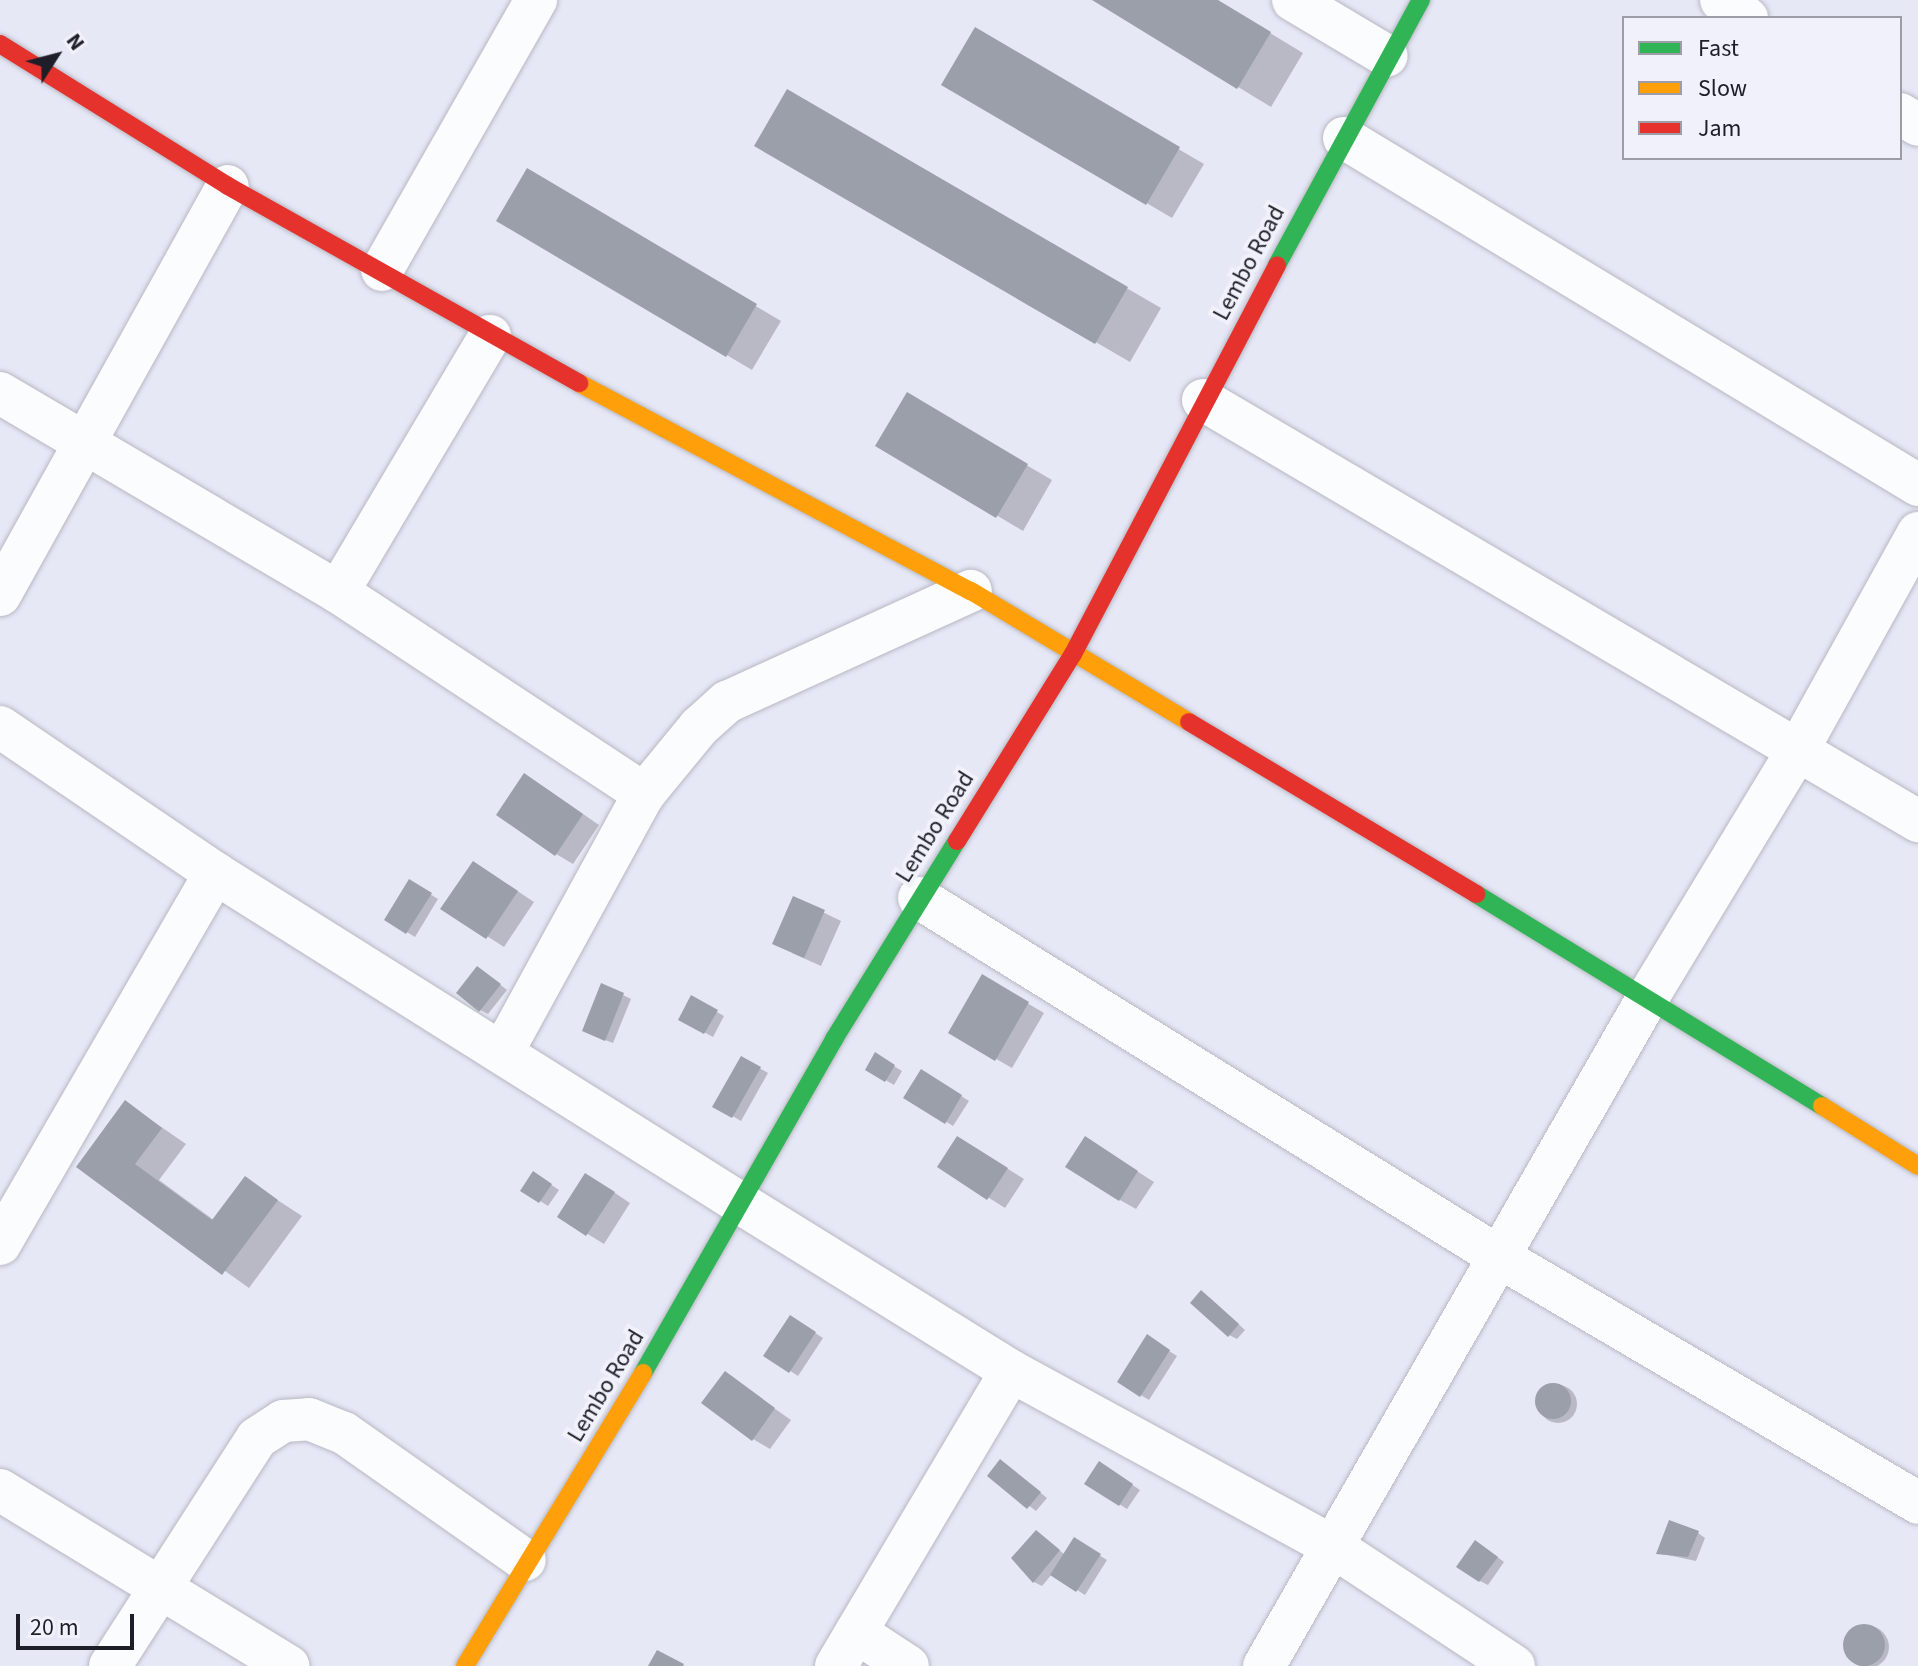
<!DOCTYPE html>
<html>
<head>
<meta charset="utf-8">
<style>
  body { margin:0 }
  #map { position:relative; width:1918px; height:1666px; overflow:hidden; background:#e6e8f6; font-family:"Source Sans 3",sans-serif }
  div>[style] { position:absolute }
  .shadow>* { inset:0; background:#0003 }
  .round { border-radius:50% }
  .building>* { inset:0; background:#9b9fa9 }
  .roads { filter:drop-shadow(0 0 2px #b7b8c3) drop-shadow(0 0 2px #b7b8c3) }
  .street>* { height:42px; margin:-21px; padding:0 21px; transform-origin:21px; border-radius:21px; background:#fbfcfe }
  .fast>* { height:18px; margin:-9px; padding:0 9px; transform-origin:9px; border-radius:9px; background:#30b455 }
  .slow>* { height:18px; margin:-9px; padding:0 9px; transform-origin:9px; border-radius:9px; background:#ff9f0a }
  .jam>* { height:18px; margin:-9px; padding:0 9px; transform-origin:9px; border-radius:9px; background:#e5322d }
  span { translate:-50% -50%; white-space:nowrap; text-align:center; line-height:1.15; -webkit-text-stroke:8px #f0f1fb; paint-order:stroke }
  .street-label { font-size:24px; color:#1e1e28 }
  .legend { position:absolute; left:1622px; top:16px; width:280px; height:144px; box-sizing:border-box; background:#f0f1fb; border:2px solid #9c9da7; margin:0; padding:10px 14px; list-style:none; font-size:24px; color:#1e1e28 }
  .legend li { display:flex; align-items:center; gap:16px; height:40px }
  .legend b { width:40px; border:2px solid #9c9da7 }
  .north { position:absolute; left:16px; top:16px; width:80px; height:80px; -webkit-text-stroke:6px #f0f1fb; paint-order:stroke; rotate:54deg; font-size:22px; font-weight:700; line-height:32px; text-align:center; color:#1e1e28 }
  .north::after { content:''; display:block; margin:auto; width:28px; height:36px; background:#1e1e28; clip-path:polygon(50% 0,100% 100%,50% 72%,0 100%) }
  .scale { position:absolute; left:16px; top:1614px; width:118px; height:36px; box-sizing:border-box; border:4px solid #1e1e28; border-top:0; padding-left:10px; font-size:24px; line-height:28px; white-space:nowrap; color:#1e1e28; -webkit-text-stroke:6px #f0f1fb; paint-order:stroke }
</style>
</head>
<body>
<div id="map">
  <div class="shadow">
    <div style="clip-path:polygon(1095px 0,1216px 0,1303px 53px,1271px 107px)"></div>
    <div style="clip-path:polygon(975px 30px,1204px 164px,1172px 218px,944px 84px)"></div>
    <div style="clip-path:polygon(788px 92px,1161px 308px,1130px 362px,756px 145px)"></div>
    <div style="clip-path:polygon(527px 171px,781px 321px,752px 370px,499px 220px)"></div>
    <div style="clip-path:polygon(907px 395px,1052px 480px,1023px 531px,878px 445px)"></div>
    <div style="clip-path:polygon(541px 785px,599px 825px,573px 864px,556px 854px)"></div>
    <div style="clip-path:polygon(490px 873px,534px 902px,504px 947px,443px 908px)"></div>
    <div style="clip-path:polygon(410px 882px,438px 899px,415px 937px,387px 920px)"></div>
    <div style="clip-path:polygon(794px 898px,841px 921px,821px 966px,792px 953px)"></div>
    <div style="clip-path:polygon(485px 973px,507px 990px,488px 1014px,480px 1010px)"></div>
    <div style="clip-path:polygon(983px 977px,1044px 1013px,1012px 1068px,951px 1033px)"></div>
    <div style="clip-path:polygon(623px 995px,631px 999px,613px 1043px,592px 1035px)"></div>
    <div style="clip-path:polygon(692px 998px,724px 1016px,713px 1037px,680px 1019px)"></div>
    <div style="clip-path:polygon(876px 1055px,902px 1071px,894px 1085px,867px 1069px)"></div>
    <div style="clip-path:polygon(742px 1058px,768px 1073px,741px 1121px,715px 1106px)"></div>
    <div style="clip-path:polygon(930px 1076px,969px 1101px,953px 1126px,906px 1097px)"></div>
    <div style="clip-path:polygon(125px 1102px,186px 1144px,159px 1180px,215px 1221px,245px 1179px,302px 1216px,249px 1288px,79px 1167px)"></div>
    <div style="clip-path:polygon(975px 1148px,1024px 1179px,1005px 1208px,940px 1167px)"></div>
    <div style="clip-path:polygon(1102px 1149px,1154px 1182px,1136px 1209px,1120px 1200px)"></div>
    <div style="clip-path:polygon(541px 1178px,559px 1190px,548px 1206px,523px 1190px)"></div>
    <div style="clip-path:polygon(603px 1185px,630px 1203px,604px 1244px,560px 1217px)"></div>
    <div style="clip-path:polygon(1209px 1297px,1245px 1330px,1237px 1339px,1229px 1335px)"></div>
    <div style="clip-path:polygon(798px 1322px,823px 1338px,798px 1376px,766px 1355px)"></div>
    <div style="clip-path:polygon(1147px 1337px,1177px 1356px,1149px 1400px,1119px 1382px)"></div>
    <div style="clip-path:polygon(725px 1374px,791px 1420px,770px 1449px,753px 1439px)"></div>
    <div class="round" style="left:1539px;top:1385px;width:38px;height:38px"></div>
    <div style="clip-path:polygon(1008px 1466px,1047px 1498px,1036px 1511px,990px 1476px)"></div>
    <div style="clip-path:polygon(1107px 1468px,1140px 1490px,1127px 1509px,1087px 1484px)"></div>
    <div style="clip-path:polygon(1698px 1533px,1705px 1538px,1696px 1561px,1658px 1553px)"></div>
    <div style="clip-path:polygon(1044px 1537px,1065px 1555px,1075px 1540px,1107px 1560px,1085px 1595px,1052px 1574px,1042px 1586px,1034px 1582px)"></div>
    <div style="clip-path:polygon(1484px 1547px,1504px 1562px,1488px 1585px,1480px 1581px)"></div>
    <div class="round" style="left:1847px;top:1626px;width:42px;height:42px"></div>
  </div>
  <div class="building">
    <div style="clip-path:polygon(1092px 0,1218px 0,1271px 32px,1237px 89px)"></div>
    <div style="clip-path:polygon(975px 27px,1180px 147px,1146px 205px,941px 85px)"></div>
    <div style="clip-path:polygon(787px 89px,1128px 287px,1095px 344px,754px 146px)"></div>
    <div style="clip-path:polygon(527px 168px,757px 304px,726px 357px,496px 221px)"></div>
    <div style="clip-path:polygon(907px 392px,1028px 464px,996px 518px,875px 446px)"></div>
    <div style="clip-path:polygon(524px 773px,583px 814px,555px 856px,496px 815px)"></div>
    <div style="clip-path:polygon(473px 861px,518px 891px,486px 939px,440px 909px)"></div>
    <div style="clip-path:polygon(409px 879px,432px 893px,406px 934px,384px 920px)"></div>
    <div style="clip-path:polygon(793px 896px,825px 910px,804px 958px,772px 944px)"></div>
    <div style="clip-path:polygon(477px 966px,501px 984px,479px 1012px,456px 993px)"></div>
    <div style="clip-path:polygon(982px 974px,1029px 1002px,995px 1061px,948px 1033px)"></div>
    <div style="clip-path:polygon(601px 983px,624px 993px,605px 1041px,582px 1031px)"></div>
    <div style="clip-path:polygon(691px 995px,718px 1010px,704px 1034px,678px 1020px)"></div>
    <div style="clip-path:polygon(875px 1052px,895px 1065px,885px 1082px,865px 1070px)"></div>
    <div style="clip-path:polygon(741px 1056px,761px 1067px,732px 1118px,712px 1107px)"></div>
    <div style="clip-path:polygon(921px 1069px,962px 1095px,945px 1124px,903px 1098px)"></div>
    <div style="clip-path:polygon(125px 1100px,162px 1128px,135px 1164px,212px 1220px,245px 1176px,278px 1200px,222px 1275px,76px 1167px)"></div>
    <div style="clip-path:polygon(957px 1136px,1008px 1168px,987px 1200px,937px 1167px)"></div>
    <div style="clip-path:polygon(1085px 1136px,1138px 1171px,1119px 1201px,1065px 1167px)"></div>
    <div style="clip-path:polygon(533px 1171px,552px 1184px,539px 1203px,520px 1191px)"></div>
    <div style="clip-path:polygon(585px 1173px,615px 1192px,586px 1236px,557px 1217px)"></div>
    <div style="clip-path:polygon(1201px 1290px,1239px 1324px,1228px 1337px,1190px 1303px)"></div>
    <div style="clip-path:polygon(790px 1315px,816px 1332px,789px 1373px,763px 1356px)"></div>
    <div style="clip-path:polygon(1147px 1334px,1170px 1350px,1140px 1397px,1117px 1382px)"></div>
    <div style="clip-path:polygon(725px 1371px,775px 1408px,752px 1441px,701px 1403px)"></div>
    <div class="round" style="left:1535px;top:1383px;width:36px;height:36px"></div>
    <div style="clip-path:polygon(1000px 1459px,1041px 1492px,1027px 1509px,987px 1476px)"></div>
    <div style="clip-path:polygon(1099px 1461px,1133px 1484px,1119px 1506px,1084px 1484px)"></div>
    <div style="clip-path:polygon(1669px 1520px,1699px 1531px,1688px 1557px,1656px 1554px)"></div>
    <div style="clip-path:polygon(1036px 1530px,1060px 1550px,1033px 1583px,1011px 1558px)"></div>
    <div style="clip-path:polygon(1074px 1537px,1101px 1554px,1076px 1592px,1050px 1575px)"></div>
    <div style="clip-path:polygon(1475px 1540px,1498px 1557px,1479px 1582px,1456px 1567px)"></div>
    <div class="round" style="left:1843px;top:1624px;width:42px;height:42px"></div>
    <div style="clip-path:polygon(657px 1650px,684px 1664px,683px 1666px,648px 1666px)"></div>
  </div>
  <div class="roads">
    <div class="street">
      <div style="left:1293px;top:0;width:109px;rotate:30.8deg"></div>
      <div style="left:1721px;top:0;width:32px;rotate:35deg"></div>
      <div style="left:1900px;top:114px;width:21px;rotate:31deg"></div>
      <div style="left:1344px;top:138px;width:671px;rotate:31.15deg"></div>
      <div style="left:382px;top:270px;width:311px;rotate:-60.3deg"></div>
      <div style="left:0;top:393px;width:392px;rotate:30.5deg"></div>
      <div style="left:338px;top:592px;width:367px;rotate:33.4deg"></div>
      <div style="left:1203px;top:400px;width:830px;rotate:30.49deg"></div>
      <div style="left:338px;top:592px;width:298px;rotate:-59.3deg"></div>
      <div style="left:0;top:595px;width:468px;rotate:-60.9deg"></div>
      <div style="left:0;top:727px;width:260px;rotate:34.2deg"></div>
      <div style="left:215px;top:873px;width:620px;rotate:32.15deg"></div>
      <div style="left:740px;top:1203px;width:319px;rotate:31.8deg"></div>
      <div style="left:1011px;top:1371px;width:366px;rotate:28.6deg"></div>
      <div style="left:1332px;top:1546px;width:218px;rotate:33.4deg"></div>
      <div style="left:919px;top:898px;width:684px;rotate:31.74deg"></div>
      <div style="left:1501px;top:1258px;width:484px;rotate:30.4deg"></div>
      <div style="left:502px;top:1053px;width:295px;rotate:-61.3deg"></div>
      <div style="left:644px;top:794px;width:87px;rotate:-50.6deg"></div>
      <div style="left:699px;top:727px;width:38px;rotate:-42deg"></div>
      <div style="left:727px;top:702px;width:268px;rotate:-24.5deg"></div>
      <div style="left:0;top:1244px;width:429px;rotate:-59.9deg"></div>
      <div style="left:0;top:1490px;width:338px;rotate:31.4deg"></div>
      <div style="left:856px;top:1632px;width:62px;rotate:33.2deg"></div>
      <div style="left:110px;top:1666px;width:271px;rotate:-57.2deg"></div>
      <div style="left:257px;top:1438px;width:31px;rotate:-33deg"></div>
      <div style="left:283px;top:1421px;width:26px;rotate:-4deg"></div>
      <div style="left:309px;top:1419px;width:38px;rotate:22deg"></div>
      <div style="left:344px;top:1433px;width:221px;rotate:35.1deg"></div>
      <div style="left:836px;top:1666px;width:343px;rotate:-59.3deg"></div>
      <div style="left:1264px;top:1666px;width:771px;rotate:-60.14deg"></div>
      <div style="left:1648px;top:997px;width:291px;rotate:-58.8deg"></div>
      <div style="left:1799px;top:748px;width:246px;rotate:-61deg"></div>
    </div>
    <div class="fast">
      <div style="left:1277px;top:265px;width:302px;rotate:-61.5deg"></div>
      <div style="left:1476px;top:894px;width:406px;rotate:31.5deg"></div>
      <div style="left:643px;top:1373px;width:385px;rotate:-60.2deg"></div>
      <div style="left:834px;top:1039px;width:233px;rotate:-58.2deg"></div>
    </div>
    <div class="slow">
      <div style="left:579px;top:383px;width:444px;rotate:28deg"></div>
      <div style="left:971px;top:591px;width:254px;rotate:31deg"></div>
      <div style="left:1822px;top:1106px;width:113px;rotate:32deg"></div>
      <div style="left:465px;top:1666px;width:343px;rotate:-58.7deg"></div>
    </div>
    <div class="jam">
      <div style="left:0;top:44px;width:269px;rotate:31.9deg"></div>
      <div style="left:228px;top:186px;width:403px;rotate:29.3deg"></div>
      <div style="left:1189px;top:722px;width:335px;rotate:30.9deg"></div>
      <div style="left:957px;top:841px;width:220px;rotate:-58.2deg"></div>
      <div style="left:1073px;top:654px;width:439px;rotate:-62.3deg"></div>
    </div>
  </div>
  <div class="street-label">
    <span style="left:1249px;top:263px;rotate:-62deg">Lembo Road</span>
    <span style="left:935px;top:827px;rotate:-58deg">Lembo Road</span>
    <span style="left:606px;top:1386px;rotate:-59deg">Lembo Road</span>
  </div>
  <ul class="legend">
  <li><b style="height:10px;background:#30b455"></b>Fast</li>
  <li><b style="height:10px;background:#ff9f0a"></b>Slow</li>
  <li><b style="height:10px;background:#e5322d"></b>Jam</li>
  </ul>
  <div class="north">N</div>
  <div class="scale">20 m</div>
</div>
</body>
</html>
